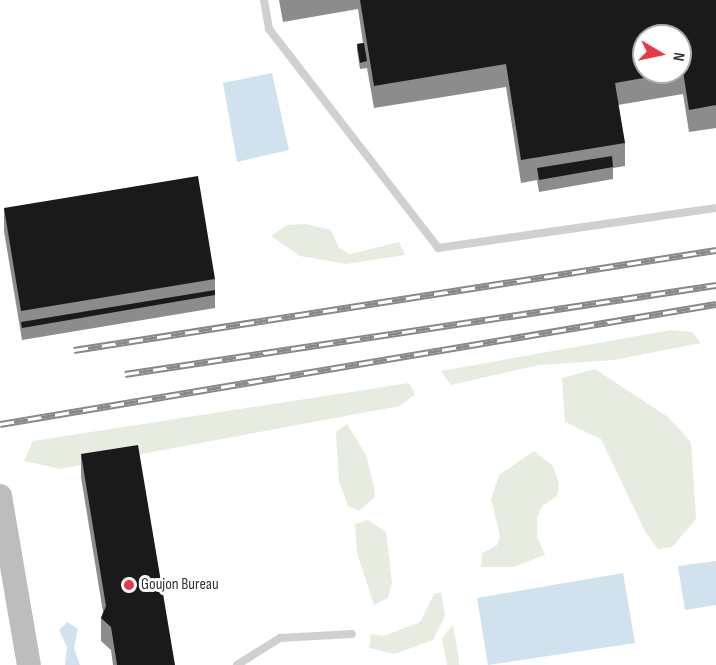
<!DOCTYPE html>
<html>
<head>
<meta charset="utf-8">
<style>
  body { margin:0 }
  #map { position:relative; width:716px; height:665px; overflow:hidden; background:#fff; font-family:"Sofia Sans Condensed",sans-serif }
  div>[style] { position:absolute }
  .green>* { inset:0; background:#e6ecdf }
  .water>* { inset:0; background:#cfe2ee }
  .lane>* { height:8px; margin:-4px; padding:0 4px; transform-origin:4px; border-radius:4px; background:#d0d0d0 }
  .secondary>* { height:24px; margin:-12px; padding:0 12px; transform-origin:12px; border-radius:12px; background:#bdbdbd }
  .rail>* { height:7px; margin-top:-3.5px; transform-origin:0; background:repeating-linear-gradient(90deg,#fff 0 14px,#888 0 28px); box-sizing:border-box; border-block:2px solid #888 }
  .wall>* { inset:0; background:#8c8c8c }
  .building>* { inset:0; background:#1a1a1a }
  .dots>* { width:16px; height:16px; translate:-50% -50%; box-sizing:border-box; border:3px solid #fff; border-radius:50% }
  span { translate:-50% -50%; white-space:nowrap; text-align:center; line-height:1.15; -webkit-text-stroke:6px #fff; paint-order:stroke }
  .poi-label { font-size:16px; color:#333 }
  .left { translate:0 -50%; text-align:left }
  .north { position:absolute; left:632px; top:24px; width:60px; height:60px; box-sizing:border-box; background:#fff; border:2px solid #adadad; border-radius:50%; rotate:99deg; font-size:16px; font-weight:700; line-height:24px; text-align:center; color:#333 }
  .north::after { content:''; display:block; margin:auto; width:21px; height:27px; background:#e63946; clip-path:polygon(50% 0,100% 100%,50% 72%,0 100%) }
</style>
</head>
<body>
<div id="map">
  <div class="green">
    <div style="clip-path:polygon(306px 224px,331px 230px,339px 248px,350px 254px,399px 242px,405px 255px,346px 264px,300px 256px,271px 236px,287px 225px)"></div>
    <div style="clip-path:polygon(671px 330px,692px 332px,701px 343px,614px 360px,539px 365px,451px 385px,441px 371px)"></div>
    <div style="clip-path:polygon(595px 369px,668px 417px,691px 442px,696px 519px,672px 547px,658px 549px,646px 533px,601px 439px,565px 422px,562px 378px)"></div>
    <div style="clip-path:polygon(409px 383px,415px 394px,400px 406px,60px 469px,24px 461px,33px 441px)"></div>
    <div style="clip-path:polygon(347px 424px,366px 455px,374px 487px,375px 497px,359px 511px,348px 506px,339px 481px,336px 432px)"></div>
    <div style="clip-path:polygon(534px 451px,553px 466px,559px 484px,557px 496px,542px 506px,537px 518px,537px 537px,545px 555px,513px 567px,481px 567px,482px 553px,497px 545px,500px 536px,491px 499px,499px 475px)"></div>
    <div style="clip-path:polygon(368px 520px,386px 532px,392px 583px,388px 598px,374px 605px,357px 553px,355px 524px)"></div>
    <div style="clip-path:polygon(441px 592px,445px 616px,433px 640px,394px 654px,369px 648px,371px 634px,384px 636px,420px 622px,434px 594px)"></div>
    <div style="clip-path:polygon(453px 625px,458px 653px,459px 665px,447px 665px,442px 638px)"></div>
  </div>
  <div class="water">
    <div style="clip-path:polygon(272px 73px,289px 150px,237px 162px,223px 83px)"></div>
    <div style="clip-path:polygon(716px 561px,716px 605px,685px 610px,678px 566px)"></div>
    <div style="clip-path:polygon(623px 573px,635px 643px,488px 665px,477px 598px)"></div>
    <div style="clip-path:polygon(67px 622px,78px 629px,74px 648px,80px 665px,65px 665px,67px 647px,59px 630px)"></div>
  </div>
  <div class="lane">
    <div style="left:264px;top:0;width:29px;rotate:80deg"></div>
    <div style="left:269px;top:29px;width:277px;rotate:52.3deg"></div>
    <div style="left:438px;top:248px;width:281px;rotate:-8.2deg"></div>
    <div style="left:237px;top:665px;width:51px;rotate:-32.1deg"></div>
    <div style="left:280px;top:638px;width:72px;rotate:-3.2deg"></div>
  </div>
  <div class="secondary">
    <div style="left:0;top:496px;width:171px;rotate:80.3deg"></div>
  </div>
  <div class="rail">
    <div style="left:74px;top:350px;width:650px;rotate:-8.85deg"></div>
    <div style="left:125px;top:374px;width:598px;rotate:-8.56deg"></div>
    <div style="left:0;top:424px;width:726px;rotate:-9.51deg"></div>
  </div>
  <div class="wall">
    <div style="clip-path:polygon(279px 0,716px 0,716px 128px,689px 132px,683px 94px,618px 105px,625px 143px,625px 166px,613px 168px,613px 179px,539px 192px,537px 180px,521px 183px,506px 87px,374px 108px,367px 68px,360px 69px,357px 50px,357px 44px,363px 43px,358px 9px,283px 22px)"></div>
    <div style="clip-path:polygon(4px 208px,215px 279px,215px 308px,22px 340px,4px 231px)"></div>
    <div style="clip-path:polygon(81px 454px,175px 665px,113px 665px,111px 650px,101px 641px,101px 618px,103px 612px,81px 477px)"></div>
  </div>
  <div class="building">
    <div style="clip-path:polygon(360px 0,716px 0,716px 105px,689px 110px,683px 71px,680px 72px,680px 36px,644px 36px,644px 72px,678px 72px,615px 83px,625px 143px,521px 160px,506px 64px,374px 86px)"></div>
    <div style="clip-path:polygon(364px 43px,367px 61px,360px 63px,357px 44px)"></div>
    <div style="clip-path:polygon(612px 156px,613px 167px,539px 180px,537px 168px)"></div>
    <div style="clip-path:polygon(198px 176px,215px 279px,21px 311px,4px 208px)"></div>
    <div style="clip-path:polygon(215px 290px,215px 295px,22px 328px,21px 322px)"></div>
    <div style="clip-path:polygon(138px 445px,175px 665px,117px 665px,111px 627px,101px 618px,106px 606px,81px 454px)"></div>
  </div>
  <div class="dots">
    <div style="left:129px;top:585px;background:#e63946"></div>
  </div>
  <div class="poi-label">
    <span class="left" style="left:141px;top:585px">Goujon Bureau</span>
  </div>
  <div class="north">N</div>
</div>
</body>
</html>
